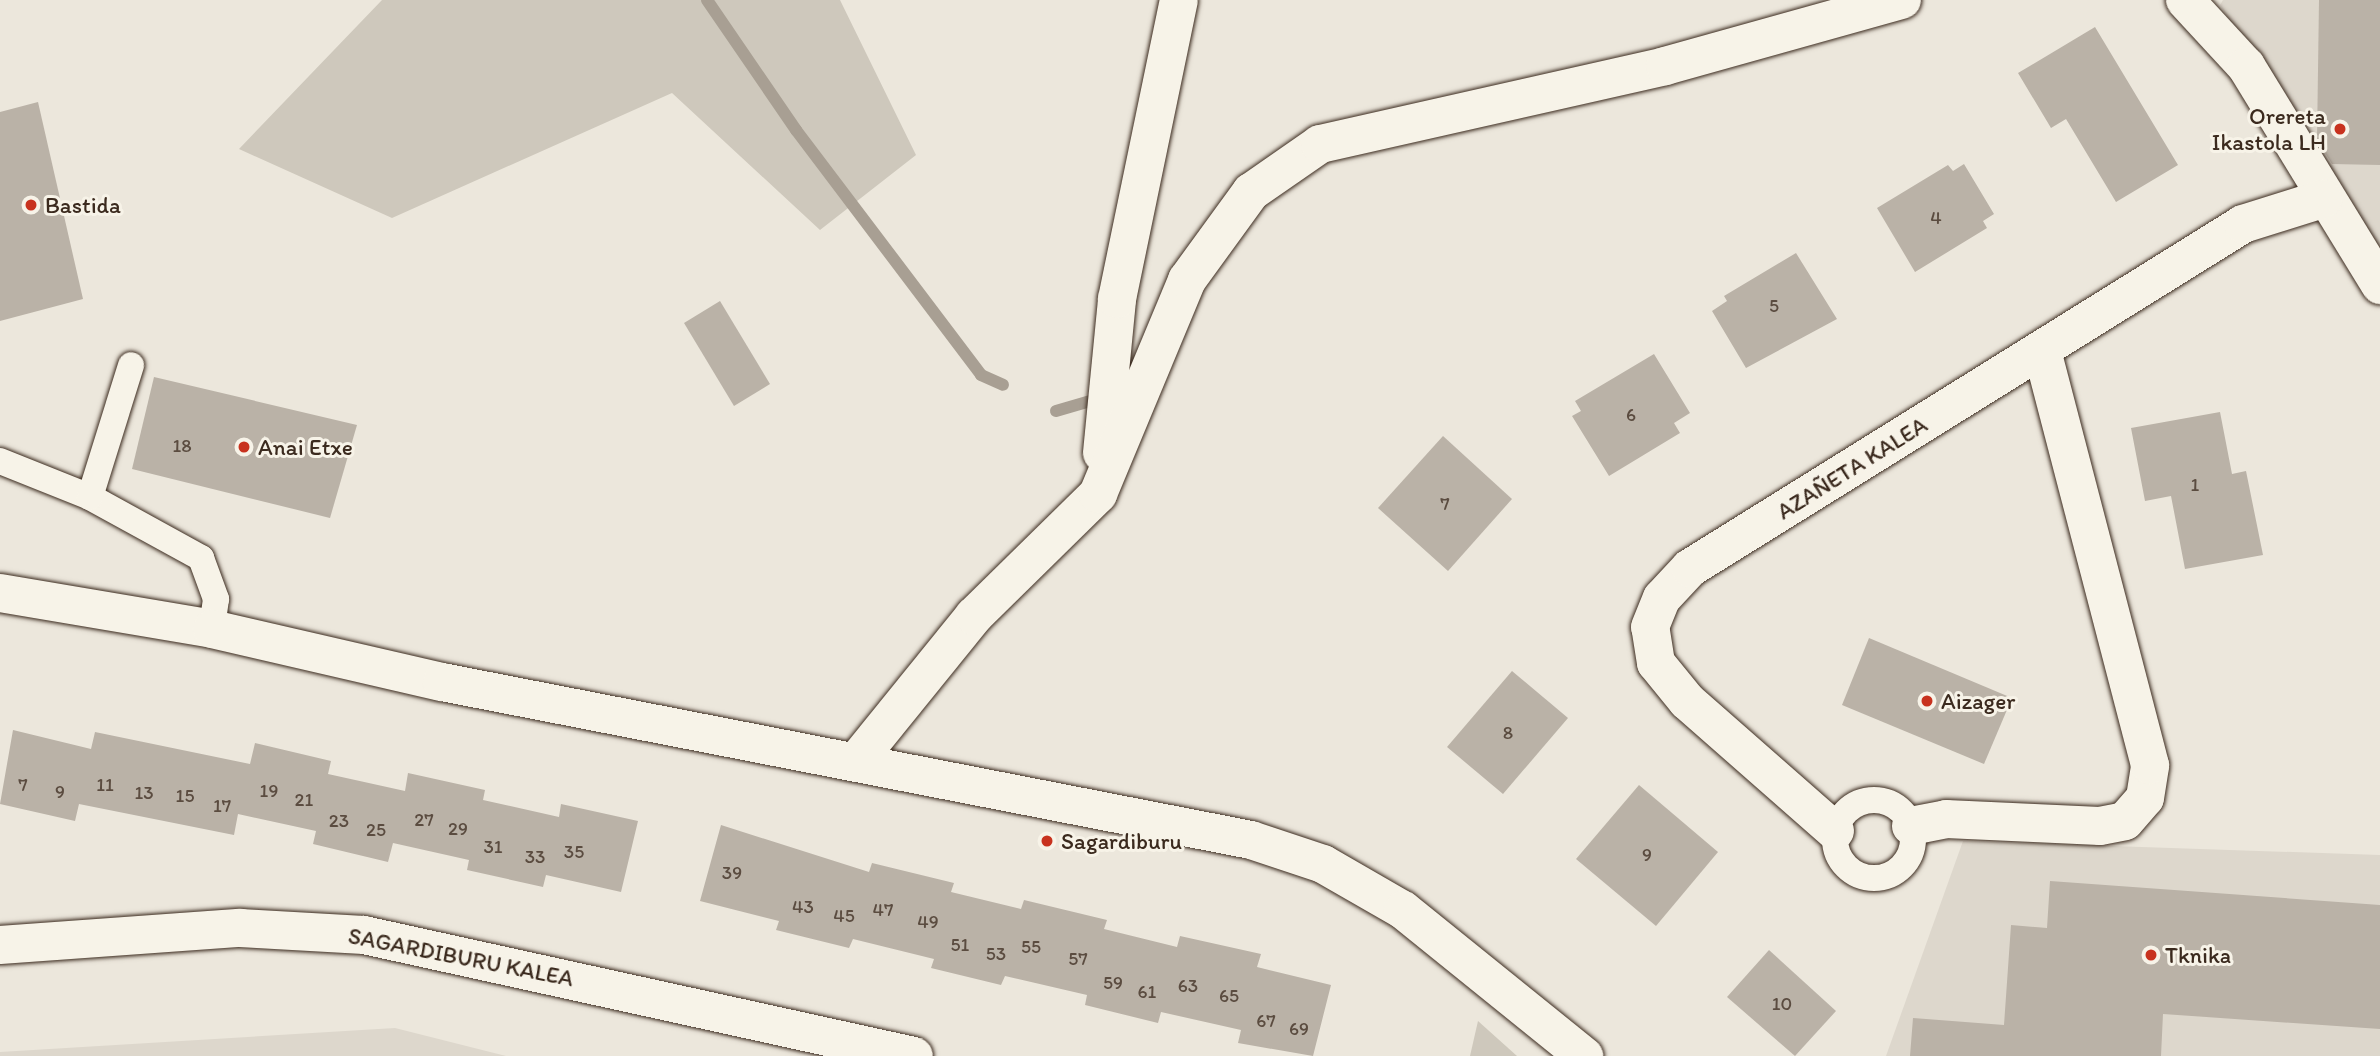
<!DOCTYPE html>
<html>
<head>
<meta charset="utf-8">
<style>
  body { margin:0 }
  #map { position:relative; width:2380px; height:1056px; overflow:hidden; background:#ece7dc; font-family:Itim,sans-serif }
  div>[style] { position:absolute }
  .built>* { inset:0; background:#ddd7cc }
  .green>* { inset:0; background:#cec8bc }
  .stream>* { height:12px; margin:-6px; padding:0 6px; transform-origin:6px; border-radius:6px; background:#a89f93 }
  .building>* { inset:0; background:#bab2a7 }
  .roads { filter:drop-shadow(0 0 2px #3b2a1e) drop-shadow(0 0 2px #3b2a1e) }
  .lane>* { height:26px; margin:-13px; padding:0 13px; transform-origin:13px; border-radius:13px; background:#f7f3e8 }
  .lane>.ring { margin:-13px; padding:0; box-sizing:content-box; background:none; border:26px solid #f7f3e8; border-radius:50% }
  .street>* { height:38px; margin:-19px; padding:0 19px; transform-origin:19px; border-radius:19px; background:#f7f3e8 }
  .secondary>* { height:38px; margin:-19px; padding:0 19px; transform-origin:19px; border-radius:19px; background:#f7f3e8 }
  .dots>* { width:19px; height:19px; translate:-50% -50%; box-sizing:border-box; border:4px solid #f7f3e8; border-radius:50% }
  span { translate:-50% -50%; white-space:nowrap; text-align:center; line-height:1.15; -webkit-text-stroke:6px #f7f3e8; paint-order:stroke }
  .number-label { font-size:19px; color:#5b4c40 }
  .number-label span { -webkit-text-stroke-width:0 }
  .poi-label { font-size:23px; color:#3b2a1e }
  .right { translate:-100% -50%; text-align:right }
  .left { translate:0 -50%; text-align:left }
  .street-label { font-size:23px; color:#3b2a1e }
</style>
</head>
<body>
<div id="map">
  <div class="built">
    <div style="clip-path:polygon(2223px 0,2380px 0,2380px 254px,2220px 5px)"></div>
    <div style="clip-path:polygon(1963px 841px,2380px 855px,2380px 1056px,1886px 1056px)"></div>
    <div style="clip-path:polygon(395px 1028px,506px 1056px,0 1056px,0 1052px)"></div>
  </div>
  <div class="green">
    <div style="clip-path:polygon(382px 0,840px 0,916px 155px,820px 230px,672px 93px,392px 218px,239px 149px)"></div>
    <div style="clip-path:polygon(1478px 1021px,1517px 1056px,1470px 1056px)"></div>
  </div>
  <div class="stream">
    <div style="left:707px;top:0;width:158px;rotate:55.6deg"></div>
    <div style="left:796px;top:130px;width:307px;rotate:52.9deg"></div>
    <div style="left:981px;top:375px;width:24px;rotate:24deg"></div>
    <div style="left:1056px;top:411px;width:50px;rotate:-16.3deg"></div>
  </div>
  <div class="building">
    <div style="clip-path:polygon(2319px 0,2380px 0,2380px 165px,2332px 164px,2317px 140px)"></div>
    <div style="clip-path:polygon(2095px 27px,2178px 165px,2116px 202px,2066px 119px,2051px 128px,2018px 73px)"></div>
    <div style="clip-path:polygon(38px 102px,83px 299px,0 321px,0 112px)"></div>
    <div style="clip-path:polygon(1964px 164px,1994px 214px,1983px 221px,1987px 228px,1915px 272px,1877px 208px,1948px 165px,1953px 171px)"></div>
    <div style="clip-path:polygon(1796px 253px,1837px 319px,1746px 368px,1712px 311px,1727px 301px,1724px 296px)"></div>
    <div style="clip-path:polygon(720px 301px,770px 384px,734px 406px,684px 323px)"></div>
    <div style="clip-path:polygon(1654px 354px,1690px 413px,1674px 423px,1680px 433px,1609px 476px,1572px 416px,1581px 411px,1575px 401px)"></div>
    <div style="clip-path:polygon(154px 377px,357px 425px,330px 518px,132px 469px)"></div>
    <div style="clip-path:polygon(2220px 412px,2232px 474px,2246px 471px,2263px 555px,2185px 569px,2171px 496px,2145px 501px,2131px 428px)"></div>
    <div style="clip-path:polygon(1443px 436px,1512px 499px,1448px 571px,1378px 508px)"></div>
    <div style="clip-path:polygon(1869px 638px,2012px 698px,1984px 764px,1842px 705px)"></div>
    <div style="clip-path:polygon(1512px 671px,1568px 718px,1503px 794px,1447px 747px)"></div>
    <div style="clip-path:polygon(13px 730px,91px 749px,95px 732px,250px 764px,255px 743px,331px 761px,328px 774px,405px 791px,408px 773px,485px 790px,483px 800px,559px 817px,561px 804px,638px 821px,621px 892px,546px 875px,543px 887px,467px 870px,469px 860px,393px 843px,388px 862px,313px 844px,316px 831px,238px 814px,234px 835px,79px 804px,75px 821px,0 804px)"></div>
    <div style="clip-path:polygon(1639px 785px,1718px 852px,1656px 926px,1576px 859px)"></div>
    <div style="clip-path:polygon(721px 825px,869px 872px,872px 863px,954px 883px,951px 892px,1021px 909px,1024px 900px,1107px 920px,1104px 929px,1177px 947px,1180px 936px,1261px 954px,1257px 967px,1331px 985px,1313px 1056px,1238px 1043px,1241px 1030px,1161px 1012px,1158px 1023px,1085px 1005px,1087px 995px,1005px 976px,1001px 985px,931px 968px,934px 959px,853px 939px,849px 948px,776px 930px,779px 921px,700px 901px)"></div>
    <div style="clip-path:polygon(2050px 881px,2380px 905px,2380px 1029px,2163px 1014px,2161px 1056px,1910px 1056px,1913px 1018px,2004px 1025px,2011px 925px,2047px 928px)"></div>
    <div style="clip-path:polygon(1769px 950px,1836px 1011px,1795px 1056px,1727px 997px)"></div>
  </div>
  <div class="roads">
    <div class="lane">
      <div style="left:0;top:461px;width:97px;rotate:21.8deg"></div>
      <div style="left:90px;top:497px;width:127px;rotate:28.8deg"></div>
      <div style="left:201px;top:558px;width:44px;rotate:69.9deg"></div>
      <div style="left:216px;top:599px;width:30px;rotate:98deg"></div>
      <div style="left:90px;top:497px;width:138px;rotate:-72.7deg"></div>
      <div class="ring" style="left:1835px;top:800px;width:52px;height:52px"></div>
    </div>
    <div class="street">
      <div style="left:2185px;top:0;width:90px;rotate:47.3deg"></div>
      <div style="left:2246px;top:66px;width:257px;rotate:58.5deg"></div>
      <div style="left:1102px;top:453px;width:155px;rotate:-84.4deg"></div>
      <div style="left:1117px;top:299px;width:305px;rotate:-78.3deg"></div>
      <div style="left:859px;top:758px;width:183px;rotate:-51deg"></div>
      <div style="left:974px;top:616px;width:174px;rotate:-44.5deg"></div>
      <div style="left:1098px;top:494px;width:232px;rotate:-67.4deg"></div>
      <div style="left:1187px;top:280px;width:109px;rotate:-54deg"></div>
      <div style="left:1251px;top:192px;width:84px;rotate:-34.8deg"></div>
      <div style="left:1320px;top:144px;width:354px;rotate:-12.7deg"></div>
      <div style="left:1665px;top:66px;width:246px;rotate:-15.6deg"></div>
      <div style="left:1911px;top:826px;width:36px;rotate:-11deg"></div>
      <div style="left:1946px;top:819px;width:154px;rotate:2.6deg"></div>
      <div style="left:2100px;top:826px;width:25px;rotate:-11deg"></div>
      <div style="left:2125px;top:821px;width:30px;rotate:-49deg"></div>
      <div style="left:2145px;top:798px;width:33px;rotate:-81deg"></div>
      <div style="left:2150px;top:765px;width:428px;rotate:-104.6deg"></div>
      <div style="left:1835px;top:831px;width:197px;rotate:-138.7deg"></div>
      <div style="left:1687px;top:701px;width:49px;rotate:-129.2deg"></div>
      <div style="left:1656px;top:663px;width:36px;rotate:-99deg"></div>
      <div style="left:1650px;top:627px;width:31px;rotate:-68deg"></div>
      <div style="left:1662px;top:598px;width:41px;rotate:-47deg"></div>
      <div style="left:1690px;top:568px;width:651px;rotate:-31.88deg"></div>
      <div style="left:2243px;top:224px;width:84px;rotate:-17.4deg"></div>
      <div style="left:0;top:945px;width:241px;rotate:-4.1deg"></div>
      <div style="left:240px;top:928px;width:124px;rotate:3.2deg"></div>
      <div style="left:364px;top:935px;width:563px;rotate:12.41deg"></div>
    </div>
    <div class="secondary">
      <div style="left:0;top:593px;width:215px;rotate:9.6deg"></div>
      <div style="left:212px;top:629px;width:236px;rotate:13deg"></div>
      <div style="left:442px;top:682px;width:824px;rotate:11.05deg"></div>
      <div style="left:1251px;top:840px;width:76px;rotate:18.4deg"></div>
      <div style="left:1323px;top:864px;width:92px;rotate:29.9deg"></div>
      <div style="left:1403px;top:910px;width:233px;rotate:38.9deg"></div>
    </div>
  </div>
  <div class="dots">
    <div style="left:2340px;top:129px;background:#c8321e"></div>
    <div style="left:31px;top:205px;background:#c8321e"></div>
    <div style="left:244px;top:447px;background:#c8321e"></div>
    <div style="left:1927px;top:701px;background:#c8321e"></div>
    <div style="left:1047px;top:841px;background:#c8321e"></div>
    <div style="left:2151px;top:955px;background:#c8321e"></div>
  </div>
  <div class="number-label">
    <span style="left:1936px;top:218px">4</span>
    <span style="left:1774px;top:306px">5</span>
    <span style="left:1631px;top:415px">6</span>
    <span style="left:182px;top:446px">18</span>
    <span style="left:2195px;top:485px">1</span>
    <span style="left:1445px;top:504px">7</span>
    <span style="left:1508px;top:733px">8</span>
    <span style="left:23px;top:785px">7</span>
    <span style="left:105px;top:785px">11</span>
    <span style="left:269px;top:791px">19</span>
    <span style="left:60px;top:792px">9</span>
    <span style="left:144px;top:793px">13</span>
    <span style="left:185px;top:796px">15</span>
    <span style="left:304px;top:800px">21</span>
    <span style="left:222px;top:806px">17</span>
    <span style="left:424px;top:820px">27</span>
    <span style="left:339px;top:821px">23</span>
    <span style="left:458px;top:829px">29</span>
    <span style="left:376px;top:830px">25</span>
    <span style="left:493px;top:847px">31</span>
    <span style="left:574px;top:852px">35</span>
    <span style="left:1647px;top:855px">9</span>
    <span style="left:535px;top:857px">33</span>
    <span style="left:732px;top:873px">39</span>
    <span style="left:803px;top:907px">43</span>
    <span style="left:883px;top:910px">47</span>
    <span style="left:844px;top:916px">45</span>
    <span style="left:928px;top:922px">49</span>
    <span style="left:960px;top:945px">51</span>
    <span style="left:1031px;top:947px">55</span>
    <span style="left:996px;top:954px">53</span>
    <span style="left:1078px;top:959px">57</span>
    <span style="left:1113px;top:983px">59</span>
    <span style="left:1188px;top:986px">63</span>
    <span style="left:1147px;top:992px">61</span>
    <span style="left:1229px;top:996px">65</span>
    <span style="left:1782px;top:1004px">10</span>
    <span style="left:1266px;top:1021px">67</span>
    <span style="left:1299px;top:1029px">69</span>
  </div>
  <div class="poi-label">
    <span class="right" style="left:2326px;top:129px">Orereta<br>Ikastola LH</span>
    <span class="left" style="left:45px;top:205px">Bastida</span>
    <span class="left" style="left:258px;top:447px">Anai Etxe</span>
    <span class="left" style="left:1941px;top:701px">Aizager</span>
    <span class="left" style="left:1061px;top:841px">Sagardiburu</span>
    <span class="left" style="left:2165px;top:955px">Tknika</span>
  </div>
  <div class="street-label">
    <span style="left:1852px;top:468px;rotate:-32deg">AZAÑETA KALEA</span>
    <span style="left:461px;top:957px;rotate:11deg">SAGARDIBURU KALEA</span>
  </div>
</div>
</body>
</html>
